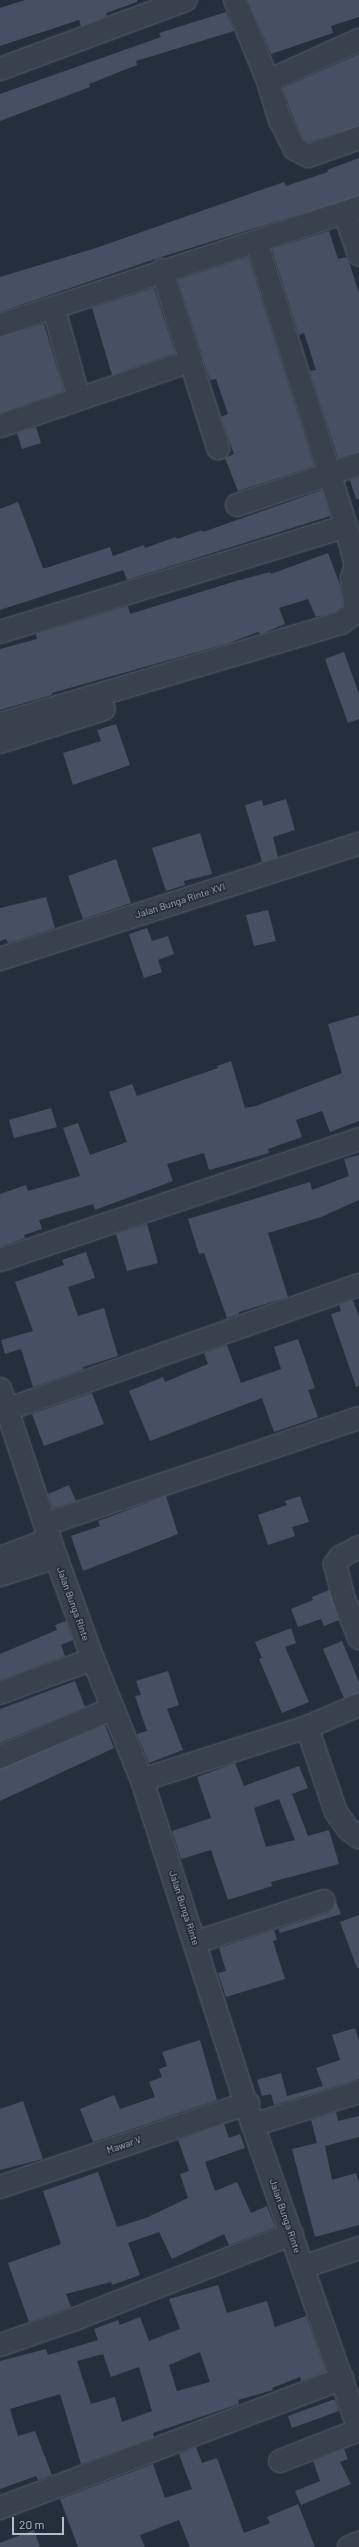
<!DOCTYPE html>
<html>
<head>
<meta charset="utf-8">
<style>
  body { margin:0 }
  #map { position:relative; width:359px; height:2547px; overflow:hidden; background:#242f3e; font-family:Barlow,sans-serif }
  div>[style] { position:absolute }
  .building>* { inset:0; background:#455162 }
  .roads { filter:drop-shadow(0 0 1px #565f6c) drop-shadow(0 0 1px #565f6c) }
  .minor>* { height:22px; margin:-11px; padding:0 11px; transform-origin:11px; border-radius:11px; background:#38414e }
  span { translate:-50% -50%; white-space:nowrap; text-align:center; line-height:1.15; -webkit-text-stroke:3px #1d2633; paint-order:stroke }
  .street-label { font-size:10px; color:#b4bcc9 }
  .scale { position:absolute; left:12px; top:2517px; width:52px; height:18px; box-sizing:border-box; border:2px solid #b4bcc9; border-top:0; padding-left:5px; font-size:12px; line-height:14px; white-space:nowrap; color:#b4bcc9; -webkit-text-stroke:3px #1d2633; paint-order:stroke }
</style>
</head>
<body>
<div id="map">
  <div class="building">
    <div style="clip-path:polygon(25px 0,137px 0,137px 2px,106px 13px,107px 16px,81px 26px,79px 20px,0 46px,0 8px)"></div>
    <div style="clip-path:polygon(248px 0,359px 0,359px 17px,331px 26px,333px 33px,271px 54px)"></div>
    <div style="clip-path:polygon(226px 12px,234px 31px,136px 61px,137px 65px,89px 84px,90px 87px,0 121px,0 94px,161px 37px,159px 33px)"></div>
    <div style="clip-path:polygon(359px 54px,359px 126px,309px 142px,304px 140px,292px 115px,283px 88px)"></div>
    <div style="clip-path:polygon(359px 158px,359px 196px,158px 258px,0 312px,0 277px,96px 248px,284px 182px,286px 186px,328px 172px,327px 170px)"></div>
    <div style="clip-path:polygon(329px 231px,338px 259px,346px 257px,349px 262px,359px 293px,359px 452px,338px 458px,310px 371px,316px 370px,304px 333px,299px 335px,272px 249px)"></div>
    <div style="clip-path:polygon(248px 257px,314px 466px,238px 491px,225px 458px,234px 454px,221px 417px,228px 414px,216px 379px,210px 380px,178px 280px)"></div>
    <div style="clip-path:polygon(154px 288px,175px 353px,112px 375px,92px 308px)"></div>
    <div style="clip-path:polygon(44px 324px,64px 391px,0 413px,0 337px)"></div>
    <div style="clip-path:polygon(36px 427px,41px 443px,22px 449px,17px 433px)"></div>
    <div style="clip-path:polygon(359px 477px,359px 499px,356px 499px,350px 480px)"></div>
    <div style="clip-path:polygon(322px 490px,330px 516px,127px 580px,123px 570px,0 610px,0 509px,18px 502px,43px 568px,46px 568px,110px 547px,113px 556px,144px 545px,145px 548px,176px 537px,177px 539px,202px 530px,203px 532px)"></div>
    <div style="clip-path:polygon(328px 553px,340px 585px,343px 606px,335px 612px,316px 617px,308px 599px,279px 608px,285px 624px,261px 634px,258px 632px,226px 644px,52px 693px,52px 695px,0 710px,0 649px,37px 639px,36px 634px,128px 606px,130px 614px,236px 581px,270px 572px,271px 574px)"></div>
    <div style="clip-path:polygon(344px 652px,359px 694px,359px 719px,348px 723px,325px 659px)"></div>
    <div style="clip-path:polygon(116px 724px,130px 765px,73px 785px,63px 753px,101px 741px,97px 730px)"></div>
    <div style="clip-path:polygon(286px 799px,295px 830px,273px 837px,278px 857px,262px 862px,245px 805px,262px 800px,263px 806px)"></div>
    <div style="clip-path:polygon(200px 833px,212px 874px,184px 881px,185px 885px,166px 891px,152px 848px)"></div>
    <div style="clip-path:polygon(116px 859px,131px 903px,83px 919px,68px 876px)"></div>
    <div style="clip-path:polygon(46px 897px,55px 928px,8px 943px,6px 939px,0 941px,0 908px)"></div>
    <div style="clip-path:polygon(268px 910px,276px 941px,254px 946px,246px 915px)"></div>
    <div style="clip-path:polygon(147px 928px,152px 941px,168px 936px,174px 954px,158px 960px,162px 972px,144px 978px,129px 934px)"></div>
    <div style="clip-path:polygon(359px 1015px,359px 1121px,330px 1132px,322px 1111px,296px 1120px,302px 1137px,268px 1149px,269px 1153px,209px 1170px,204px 1153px,167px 1164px,173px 1181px,95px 1210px,93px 1204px,39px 1220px,42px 1229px,24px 1235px,25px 1238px,0 1247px,0 1194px,26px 1185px,28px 1191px,80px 1176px,63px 1128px,78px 1123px,90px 1155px,127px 1142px,109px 1092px,132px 1084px,137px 1096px,218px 1068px,217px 1066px,231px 1061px,245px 1108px,256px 1106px,342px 1073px,328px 1024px)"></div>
    <div style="clip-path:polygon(51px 1108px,57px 1127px,14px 1138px,9px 1120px)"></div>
    <div style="clip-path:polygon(359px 1155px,359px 1200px,321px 1217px,268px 1233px,288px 1297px,239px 1312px,239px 1314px,227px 1318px,204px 1253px,199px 1254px,188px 1219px,310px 1182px,312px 1190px,349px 1176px,344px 1159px)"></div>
    <div style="clip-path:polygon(147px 1224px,158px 1263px,127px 1271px,116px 1234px)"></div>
    <div style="clip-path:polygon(86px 1252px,95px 1278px,68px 1287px,78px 1316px,104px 1308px,118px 1356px,83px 1367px,84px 1369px,33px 1387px,21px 1349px,5px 1354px,1px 1340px,33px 1331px,15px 1282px,64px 1265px,62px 1260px)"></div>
    <div style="clip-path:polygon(353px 1300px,359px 1317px,359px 1386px,356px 1387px,331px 1314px,341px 1311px,339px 1305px)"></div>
    <div style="clip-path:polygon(298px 1339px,315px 1388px,308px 1390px,318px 1417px,274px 1432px,262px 1398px,150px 1441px,129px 1391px,163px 1377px,165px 1382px,208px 1364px,204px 1353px,227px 1345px,241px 1383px,281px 1369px,274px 1347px)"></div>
    <div style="clip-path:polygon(92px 1393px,104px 1424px,44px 1446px,32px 1414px)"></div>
    <div style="clip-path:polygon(69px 1485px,76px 1501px,53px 1508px,48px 1494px)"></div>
    <div style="clip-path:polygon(166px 1496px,178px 1534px,83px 1571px,71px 1536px,100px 1526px,98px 1521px)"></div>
    <div style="clip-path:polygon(300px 1496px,309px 1522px,292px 1527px,295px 1536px,268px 1545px,258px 1515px,287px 1505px,285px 1501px)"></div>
    <div style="clip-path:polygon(329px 1590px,339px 1620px,324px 1626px,321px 1619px,298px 1627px,291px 1609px,313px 1600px,312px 1597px)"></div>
    <div style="clip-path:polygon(66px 1621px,73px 1640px,61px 1645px,65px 1656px,0 1680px,0 1654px,57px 1630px,55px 1625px)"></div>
    <div style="clip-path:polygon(291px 1628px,296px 1643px,285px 1647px,309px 1702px,282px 1713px,259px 1659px,262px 1658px,255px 1642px)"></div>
    <div style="clip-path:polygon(342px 1641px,359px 1682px,359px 1693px,344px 1698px,323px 1649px)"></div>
    <div style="clip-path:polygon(168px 1671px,179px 1705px,167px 1709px,183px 1750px,149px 1763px,137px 1734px,147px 1731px,135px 1696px,141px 1695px,136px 1681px)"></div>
    <div style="clip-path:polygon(75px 1681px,85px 1707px,0 1743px,0 1709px)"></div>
    <div style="clip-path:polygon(105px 1725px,114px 1748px,0 1801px,0 1769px)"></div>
    <div style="clip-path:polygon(evenodd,235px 1763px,244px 1786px,299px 1766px,308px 1788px,292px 1794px,308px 1836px,329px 1830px,339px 1864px,271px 1882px,272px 1886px,228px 1900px,211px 1850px,181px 1859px,172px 1831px,211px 1818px,197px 1777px,235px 1763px,279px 1799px,295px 1840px,266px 1847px,254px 1808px,279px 1799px)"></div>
    <div style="clip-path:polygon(336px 1902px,341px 1914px,280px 1933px,278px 1929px,328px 1913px,333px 1909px)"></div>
    <div style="clip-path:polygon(359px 1915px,359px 1968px,357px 1968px,340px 1922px)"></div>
    <div style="clip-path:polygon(274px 1930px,277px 1940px,273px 1941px,285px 1979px,226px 1997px,218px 1973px,226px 1971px,219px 1948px)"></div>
    <div style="clip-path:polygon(355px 2028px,359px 2041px,359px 2079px,274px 2105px,271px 2094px,262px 2096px,257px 2080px,281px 2073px,287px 2096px,323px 2086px,316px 2068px,340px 2060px,332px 2035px)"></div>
    <div style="clip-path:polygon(200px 2040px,217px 2100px,93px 2142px,80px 2109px,114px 2095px,120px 2109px,155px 2097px,149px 2082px,162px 2077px,159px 2069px,167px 2066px,162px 2052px)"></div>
    <div style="clip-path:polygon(23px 2101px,43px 2159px,0 2170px,0 2109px)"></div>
    <div style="clip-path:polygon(336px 2112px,338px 2121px,359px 2116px,359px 2137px,325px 2146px,332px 2180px,356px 2173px,359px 2183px,359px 2225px,315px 2237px,292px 2149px,317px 2143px,311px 2120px)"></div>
    <div style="clip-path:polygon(224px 2124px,229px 2138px,240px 2134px,245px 2148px,205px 2162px,215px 2191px,237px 2182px,251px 2213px,267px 2206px,275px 2227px,229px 2245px,224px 2234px,172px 2259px,159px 2232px,128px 2243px,140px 2275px,112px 2285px,111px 2282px,66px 2294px,71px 2307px,29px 2322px,8px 2263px,61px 2244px,43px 2191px,98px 2172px,117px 2227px,146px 2218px,188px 2198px,180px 2174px,189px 2171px,178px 2140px)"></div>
    <div style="clip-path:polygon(evenodd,218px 2285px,227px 2313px,267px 2301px,275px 2327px,306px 2316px,326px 2372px,301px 2381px,300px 2377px,272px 2388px,273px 2390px,238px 2400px,239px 2404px,153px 2433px,154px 2437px,81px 2464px,60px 2394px,10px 2409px,18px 2436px,35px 2431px,52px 2475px,38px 2480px,36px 2476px,0 2489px,0 2361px,46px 2349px,48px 2355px,98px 2340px,94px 2329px,118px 2320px,120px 2325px,140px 2317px,149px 2341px,180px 2329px,169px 2299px,218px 2285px,200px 2352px,210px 2382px,177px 2391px,169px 2365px,200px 2352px,218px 2285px,103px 2354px,111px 2377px,139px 2367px,152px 2411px,122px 2422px,115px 2397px,91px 2404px,77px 2361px,103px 2354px)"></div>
    <div style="clip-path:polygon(332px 2400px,335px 2400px,339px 2411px,292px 2428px,288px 2416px)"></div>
    <div style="clip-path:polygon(196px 2447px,202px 2463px,217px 2458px,244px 2533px,270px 2523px,267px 2517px,298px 2504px,315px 2547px,190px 2547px,179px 2520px,140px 2535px,145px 2547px,78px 2547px,60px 2499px,153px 2464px,165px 2498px,192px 2489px,179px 2454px)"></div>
    <div style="clip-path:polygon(344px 2449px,348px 2459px,340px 2462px,351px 2484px,301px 2505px,295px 2491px,320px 2481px,313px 2461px)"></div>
    <div style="clip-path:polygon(34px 2530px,40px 2547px,0 2547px,0 2543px)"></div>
  </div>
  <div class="roads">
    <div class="minor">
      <div style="left:235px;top:0;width:87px;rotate:67.8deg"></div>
      <div style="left:268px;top:81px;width:41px;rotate:72.9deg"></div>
      <div style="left:280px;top:120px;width:33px;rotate:63deg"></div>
      <div style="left:295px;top:149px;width:15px;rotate:28deg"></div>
      <div style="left:308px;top:156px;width:54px;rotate:-19.4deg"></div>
      <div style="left:0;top:69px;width:198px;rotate:-20.4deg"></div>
      <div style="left:268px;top:81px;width:100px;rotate:-24.3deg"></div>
      <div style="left:345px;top:214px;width:43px;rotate:71.1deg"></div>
      <div style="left:162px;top:270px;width:187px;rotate:72.5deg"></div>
      <div style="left:54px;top:309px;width:93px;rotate:74.5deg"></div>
      <div style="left:0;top:325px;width:378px;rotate:-18.1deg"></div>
      <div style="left:0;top:426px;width:202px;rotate:-18.8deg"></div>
      <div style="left:237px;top:505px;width:129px;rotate:-18.6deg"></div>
      <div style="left:0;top:632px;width:362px;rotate:-17deg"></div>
      <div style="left:0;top:724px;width:356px;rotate:-16.5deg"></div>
      <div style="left:341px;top:623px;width:19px;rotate:-36deg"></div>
      <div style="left:356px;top:612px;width:34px;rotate:-97deg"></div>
      <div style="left:352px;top:578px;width:13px;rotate:-72deg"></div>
      <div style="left:356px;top:566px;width:41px;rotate:-104deg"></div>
      <div style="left:346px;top:526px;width:297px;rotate:-107.5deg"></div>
      <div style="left:0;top:742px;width:109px;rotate:-17.6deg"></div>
      <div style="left:0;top:959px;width:377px;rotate:-17.8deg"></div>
      <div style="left:0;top:1260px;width:379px;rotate:-18.6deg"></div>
      <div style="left:0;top:1389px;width:177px;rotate:71.6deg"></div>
      <div style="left:56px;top:1557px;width:109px;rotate:70.1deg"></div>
      <div style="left:93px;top:1659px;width:131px;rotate:68deg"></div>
      <div style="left:142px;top:1780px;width:362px;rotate:72.2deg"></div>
      <div style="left:253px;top:2125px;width:323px;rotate:70.8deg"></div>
      <div style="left:0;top:1412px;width:381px;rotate:-19.5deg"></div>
      <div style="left:46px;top:1524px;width:330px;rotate:-18.7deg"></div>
      <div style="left:359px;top:1547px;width:21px;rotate:152deg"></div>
      <div style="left:340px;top:1557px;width:9px;rotate:126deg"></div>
      <div style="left:335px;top:1564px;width:36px;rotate:76deg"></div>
      <div style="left:344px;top:1599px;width:42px;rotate:69deg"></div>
      <div style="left:0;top:1558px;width:53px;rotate:-20.8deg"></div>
      <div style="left:0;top:1575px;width:59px;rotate:-17.8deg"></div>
      <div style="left:0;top:1693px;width:99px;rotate:-20.1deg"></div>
      <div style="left:307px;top:1727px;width:90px;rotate:71.2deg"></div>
      <div style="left:336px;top:1812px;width:21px;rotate:55deg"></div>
      <div style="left:348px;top:1829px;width:14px;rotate:36deg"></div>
      <div style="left:0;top:1757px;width:123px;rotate:-23.4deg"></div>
      <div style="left:142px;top:1780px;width:173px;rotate:-17.8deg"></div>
      <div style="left:307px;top:1727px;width:56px;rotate:-22.9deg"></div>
      <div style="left:196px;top:1942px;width:134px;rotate:-17.8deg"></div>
      <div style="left:253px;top:2125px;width:111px;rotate:-17.3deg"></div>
      <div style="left:0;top:2187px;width:262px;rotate:-18.7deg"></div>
      <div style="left:303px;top:2267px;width:59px;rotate:-18.7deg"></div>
      <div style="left:0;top:2345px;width:79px;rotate:-19.1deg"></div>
      <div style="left:75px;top:2319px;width:233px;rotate:-21.4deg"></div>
      <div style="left:280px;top:2461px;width:85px;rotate:-21.4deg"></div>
      <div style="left:0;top:2508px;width:366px;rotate:-20.7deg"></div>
      <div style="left:349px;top:2547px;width:11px;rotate:-22deg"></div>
    </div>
  </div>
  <div class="street-label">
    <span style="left:180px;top:901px;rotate:-18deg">Jalan Bunga Rinte XVI</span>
    <span style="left:73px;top:1604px;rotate:70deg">Jalan Bunga Rinte</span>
    <span style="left:184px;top:1908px;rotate:72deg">Jalan Bunga Rinte</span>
    <span style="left:124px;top:2145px;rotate:-19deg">Mawar V</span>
    <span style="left:285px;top:2216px;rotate:71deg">Jalan Bunga Rinte</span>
  </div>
  <div class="scale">20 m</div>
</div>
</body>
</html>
